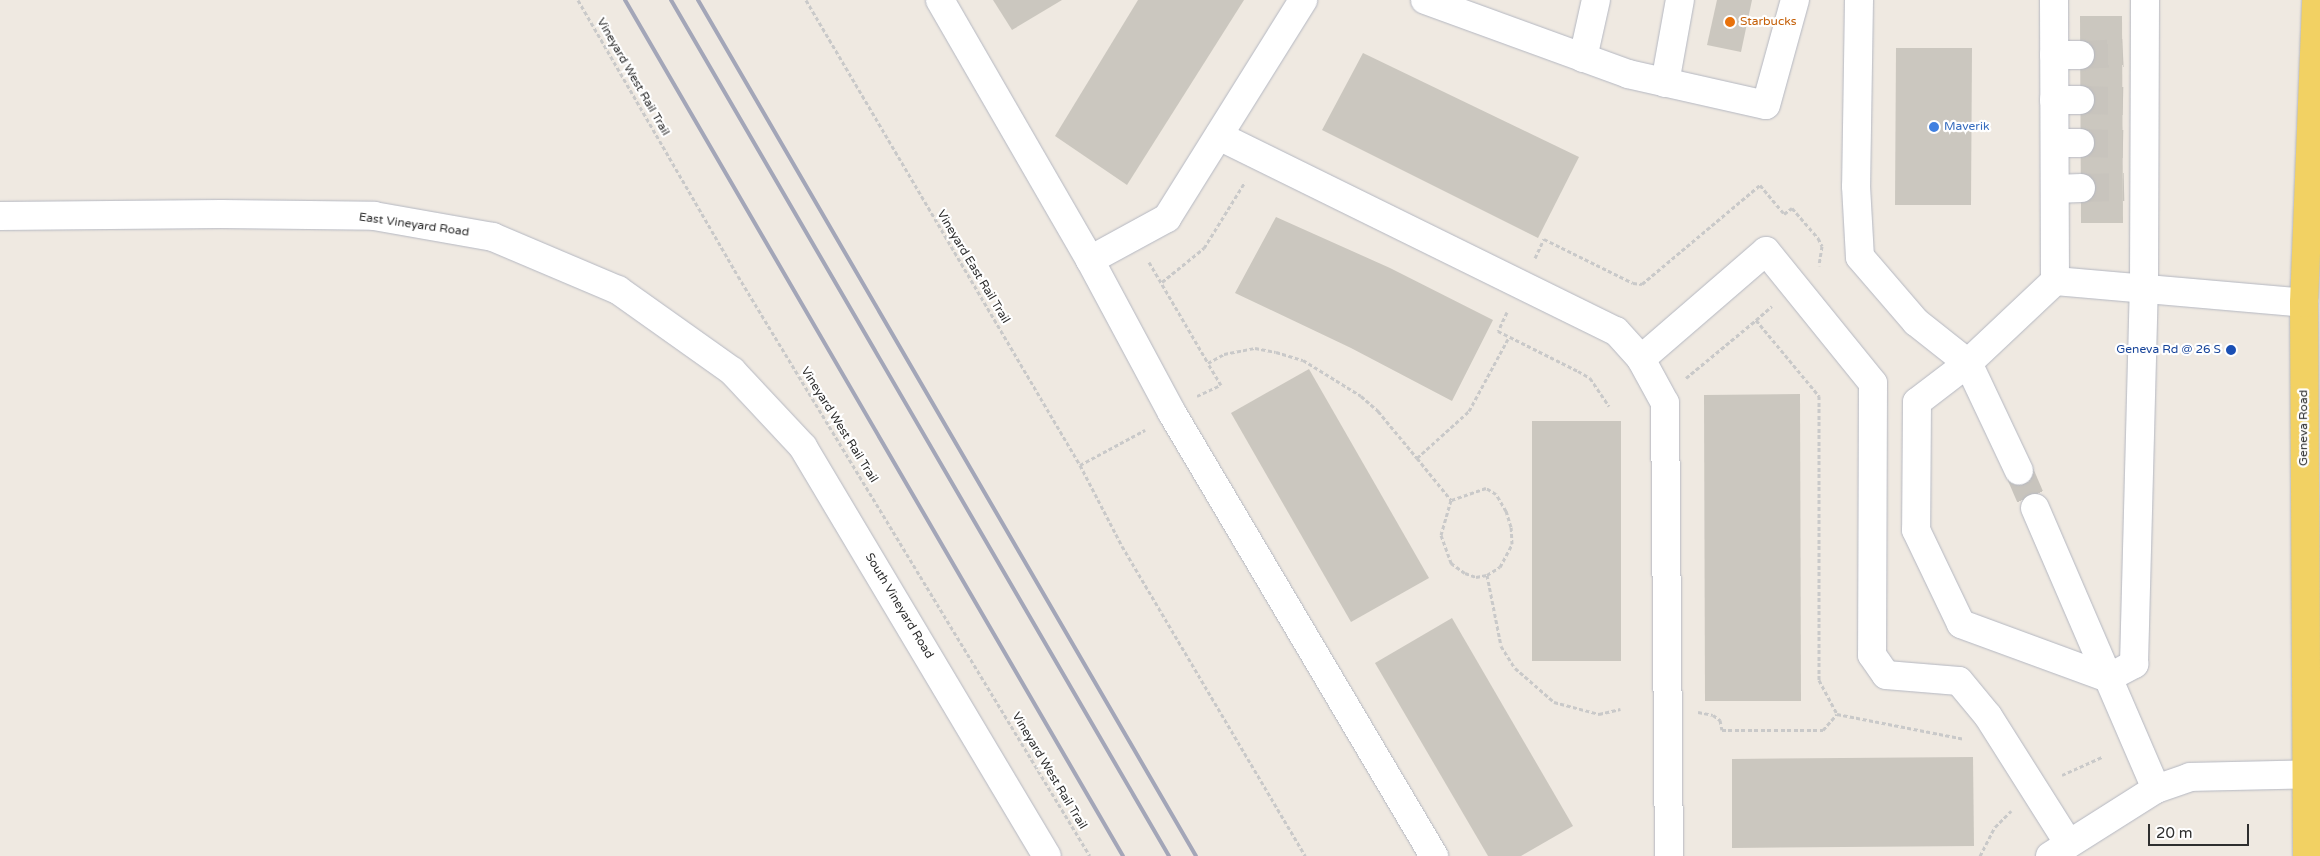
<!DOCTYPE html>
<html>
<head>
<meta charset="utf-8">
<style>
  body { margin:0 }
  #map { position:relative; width:2320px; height:856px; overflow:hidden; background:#efe9e1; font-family:"Varela Round",sans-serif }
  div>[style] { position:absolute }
  .building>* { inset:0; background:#cbc7bf }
  .minor-tunnel>* { height:28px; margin-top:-14px; transform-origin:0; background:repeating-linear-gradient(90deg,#c8c4bd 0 28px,transparent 0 42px) }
  .path>* { height:3px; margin-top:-1.5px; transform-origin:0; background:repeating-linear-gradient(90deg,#c9c9c9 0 4px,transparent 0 6.5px) }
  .roads { filter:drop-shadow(0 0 1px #b4b7c1) drop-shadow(0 0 1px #b4b7c1) }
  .minor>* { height:28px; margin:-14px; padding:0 14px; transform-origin:14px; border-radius:14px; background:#fff }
  .major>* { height:28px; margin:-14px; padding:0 14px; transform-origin:14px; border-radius:14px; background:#f2d163 }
  .rail>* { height:4px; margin:-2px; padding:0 2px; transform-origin:2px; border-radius:2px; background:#a3a6b8 }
  .dots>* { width:14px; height:14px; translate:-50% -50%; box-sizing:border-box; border:2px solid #fff; border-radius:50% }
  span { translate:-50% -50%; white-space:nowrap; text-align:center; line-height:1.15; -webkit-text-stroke:4.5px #fff; paint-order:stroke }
  .food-label { font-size:12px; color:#c56008 }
  .left { translate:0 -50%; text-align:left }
  .street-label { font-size:12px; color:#2e2e2e }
  .shop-label { font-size:12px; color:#366cbe }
  .transit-label { font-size:12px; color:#164399 }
  .right { translate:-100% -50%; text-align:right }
  .scale { position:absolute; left:2148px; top:824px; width:101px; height:22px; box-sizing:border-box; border:2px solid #2e2e2e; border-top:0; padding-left:6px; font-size:15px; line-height:18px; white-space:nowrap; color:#2e2e2e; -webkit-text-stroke:4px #fff; paint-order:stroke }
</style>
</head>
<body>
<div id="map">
  <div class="building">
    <div style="clip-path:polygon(993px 0,1062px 0,1012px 30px)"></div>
    <div style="clip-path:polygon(1138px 0,1244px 0,1127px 185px,1055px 136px)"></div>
    <div style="clip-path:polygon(1717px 0,1752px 0,1741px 52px,1707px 45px)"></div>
    <div style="clip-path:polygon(2080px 16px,2122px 16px,2123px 223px,2081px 223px)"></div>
    <div style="clip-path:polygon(1896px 48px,1972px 48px,1971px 205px,1895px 205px)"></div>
    <div style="clip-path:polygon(1363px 53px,1579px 157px,1538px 238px,1322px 130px)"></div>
    <div style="clip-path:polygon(1276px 217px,1390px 268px,1493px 320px,1452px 401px,1351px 348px,1235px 293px)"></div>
    <div style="clip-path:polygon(1309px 369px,1429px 578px,1351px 622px,1231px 413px)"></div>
    <div style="clip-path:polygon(1800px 394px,1801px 701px,1705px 701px,1704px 395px)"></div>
    <div style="clip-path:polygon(1532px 421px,1621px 421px,1621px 661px,1532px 661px)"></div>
    <div style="clip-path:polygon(1452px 618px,1573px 826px,1521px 856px,1488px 856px,1375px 663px)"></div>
    <div style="clip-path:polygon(1973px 757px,1974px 846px,1732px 848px,1732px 759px)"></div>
  </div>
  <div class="minor-tunnel">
    <div style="left:2080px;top:55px;width:43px;rotate:-2.7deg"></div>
    <div style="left:2080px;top:100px;width:43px;rotate:1.3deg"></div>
    <div style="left:2080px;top:143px;width:43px;rotate:1.3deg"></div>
    <div style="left:2081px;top:188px;width:43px;rotate:-1.3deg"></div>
    <div style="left:2019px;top:471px;width:40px;rotate:66.6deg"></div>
  </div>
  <div class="path">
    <div style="left:578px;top:0;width:319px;rotate:59.9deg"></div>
    <div style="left:738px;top:276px;width:678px;rotate:58.75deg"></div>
    <div style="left:806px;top:0;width:540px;rotate:59.49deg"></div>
    <div style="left:1080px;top:465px;width:74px;rotate:-28.3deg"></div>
    <div style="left:1535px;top:258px;width:21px;rotate:-65deg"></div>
    <div style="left:1544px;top:239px;width:99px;rotate:26.3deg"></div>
    <div style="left:1633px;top:283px;width:9px;rotate:6deg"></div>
    <div style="left:1642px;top:284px;width:154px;rotate:-40deg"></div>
    <div style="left:1760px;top:185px;width:38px;rotate:50deg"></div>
    <div style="left:1784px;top:214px;width:10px;rotate:-37deg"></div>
    <div style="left:1792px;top:208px;width:40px;rotate:49deg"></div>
    <div style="left:1818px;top:238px;width:9px;rotate:63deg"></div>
    <div style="left:1822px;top:246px;width:20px;rotate:99deg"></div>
    <div style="left:1149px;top:262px;width:117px;rotate:59.7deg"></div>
    <div style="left:1162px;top:282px;width:54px;rotate:-39deg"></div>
    <div style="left:1204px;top:248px;width:78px;rotate:-58.2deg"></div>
    <div style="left:1507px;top:312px;width:21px;rotate:115deg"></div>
    <div style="left:1498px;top:331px;width:89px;rotate:26.6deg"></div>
    <div style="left:1578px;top:371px;width:14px;rotate:30deg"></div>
    <div style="left:1590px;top:378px;width:34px;rotate:56deg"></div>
    <div style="left:1756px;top:320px;width:21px;rotate:-41deg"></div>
    <div style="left:1686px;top:378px;width:91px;rotate:-39.6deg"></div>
    <div style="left:1756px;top:320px;width:99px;rotate:50.3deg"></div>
    <div style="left:1819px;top:396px;width:284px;rotate:90deg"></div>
    <div style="left:1819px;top:680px;width:38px;rotate:62deg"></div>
    <div style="left:1837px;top:714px;width:129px;rotate:11.1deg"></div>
    <div style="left:1197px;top:396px;width:26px;rotate:-25deg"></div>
    <div style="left:1221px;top:385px;width:26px;rotate:-121deg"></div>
    <div style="left:1208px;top:363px;width:18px;rotate:-29deg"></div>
    <div style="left:1224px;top:354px;width:32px;rotate:-11deg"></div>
    <div style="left:1255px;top:348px;width:21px;rotate:11deg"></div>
    <div style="left:1276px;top:352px;width:28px;rotate:17deg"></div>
    <div style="left:1303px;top:360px;width:68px;rotate:31.8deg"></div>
    <div style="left:1361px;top:396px;width:23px;rotate:41deg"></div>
    <div style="left:1378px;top:411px;width:61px;rotate:50.3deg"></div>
    <div style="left:1417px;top:458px;width:70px;rotate:-42.1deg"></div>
    <div style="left:1469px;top:411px;width:84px;rotate:-61.6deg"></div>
    <div style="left:1417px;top:458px;width:54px;rotate:51deg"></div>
    <div style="left:1451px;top:500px;width:36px;rotate:106deg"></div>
    <div style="left:1441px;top:535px;width:30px;rotate:70deg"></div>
    <div style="left:1451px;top:563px;width:17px;rotate:36deg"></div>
    <div style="left:1465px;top:573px;width:12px;rotate:20deg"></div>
    <div style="left:1476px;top:577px;width:11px;rotate:-10deg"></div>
    <div style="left:1487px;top:575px;width:15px;rotate:-32deg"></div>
    <div style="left:1500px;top:567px;width:26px;rotate:-62deg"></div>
    <div style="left:1512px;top:544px;width:17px;rotate:-93deg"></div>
    <div style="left:1511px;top:527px;width:17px;rotate:-107deg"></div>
    <div style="left:1506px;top:511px;width:20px;rotate:-120deg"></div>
    <div style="left:1496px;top:494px;width:12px;rotate:-149deg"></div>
    <div style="left:1486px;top:488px;width:37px;rotate:161deg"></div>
    <div style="left:1080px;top:465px;width:91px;rotate:62.6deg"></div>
    <div style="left:1122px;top:546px;width:360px;rotate:59.4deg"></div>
    <div style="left:1487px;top:575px;width:72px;rotate:78.8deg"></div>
    <div style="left:1501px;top:646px;width:26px;rotate:58deg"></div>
    <div style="left:1515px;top:668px;width:52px;rotate:41.1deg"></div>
    <div style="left:1554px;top:702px;width:47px;rotate:14.9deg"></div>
    <div style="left:1599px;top:714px;width:22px;rotate:-13deg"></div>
    <div style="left:1698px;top:712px;width:15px;rotate:11deg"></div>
    <div style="left:1713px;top:715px;width:9px;rotate:36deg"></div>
    <div style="left:1720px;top:720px;width:10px;rotate:79deg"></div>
    <div style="left:1722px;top:730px;width:101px"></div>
    <div style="left:1823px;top:730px;width:21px;rotate:-49deg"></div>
    <div style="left:2062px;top:775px;width:44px;rotate:-24.2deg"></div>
    <div style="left:1980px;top:856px;width:33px;rotate:-63deg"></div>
    <div style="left:1995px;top:827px;width:23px;rotate:-45deg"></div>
  </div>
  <div class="roads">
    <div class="minor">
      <div style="left:940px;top:0;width:300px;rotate:60deg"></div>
      <div style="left:1090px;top:260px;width:174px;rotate:61.8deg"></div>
      <div style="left:1172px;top:413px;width:515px;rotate:59.4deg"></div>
      <div style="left:1425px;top:0;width:216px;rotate:20deg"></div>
      <div style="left:1628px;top:74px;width:141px;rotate:12.7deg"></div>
      <div style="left:1766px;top:105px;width:109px;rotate:-74.6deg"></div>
      <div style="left:1859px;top:0;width:186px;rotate:90.9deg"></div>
      <div style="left:1856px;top:186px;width:71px;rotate:86.8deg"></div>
      <div style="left:1860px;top:257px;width:86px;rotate:49.3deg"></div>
      <div style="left:1916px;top:322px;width:66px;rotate:38.3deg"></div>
      <div style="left:1968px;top:363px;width:119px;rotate:64.7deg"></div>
      <div style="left:2054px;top:0;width:281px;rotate:89.8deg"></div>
      <div style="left:2055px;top:281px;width:250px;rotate:5deg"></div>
      <div style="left:2054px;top:55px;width:26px"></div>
      <div style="left:1583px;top:58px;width:59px;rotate:-77.4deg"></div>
      <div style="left:1665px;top:83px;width:84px;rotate:-79.8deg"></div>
      <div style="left:2054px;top:100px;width:26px"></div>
      <div style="left:1219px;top:136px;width:442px;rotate:26.2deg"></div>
      <div style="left:1616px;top:331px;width:38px;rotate:48deg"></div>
      <div style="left:1641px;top:359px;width:50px;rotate:61.4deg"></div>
      <div style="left:1665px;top:403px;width:453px;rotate:89.5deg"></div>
      <div style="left:2055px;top:143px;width:25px"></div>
      <div style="left:2055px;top:189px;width:26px;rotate:-2deg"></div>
      <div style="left:0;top:216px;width:221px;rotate:-0.5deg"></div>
      <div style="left:221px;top:214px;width:153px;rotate:0.7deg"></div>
      <div style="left:374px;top:216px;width:121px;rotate:10deg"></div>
      <div style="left:493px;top:237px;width:136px;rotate:23deg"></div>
      <div style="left:618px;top:290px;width:140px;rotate:35.4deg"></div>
      <div style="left:732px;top:371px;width:104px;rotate:46.9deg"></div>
      <div style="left:803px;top:447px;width:476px;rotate:59.2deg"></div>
      <div style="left:1090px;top:260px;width:88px;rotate:-28.6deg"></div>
      <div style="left:1167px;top:218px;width:257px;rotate:-58deg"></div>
      <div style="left:2055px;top:281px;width:120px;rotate:136.7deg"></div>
      <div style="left:1968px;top:363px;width:64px;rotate:142.6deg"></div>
      <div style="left:1917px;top:402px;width:128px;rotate:90.4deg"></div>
      <div style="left:1916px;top:530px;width:104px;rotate:64.4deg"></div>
      <div style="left:1961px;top:624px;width:157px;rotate:20.2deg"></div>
      <div style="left:2108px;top:678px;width:30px;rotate:-28deg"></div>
      <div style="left:2134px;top:664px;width:376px;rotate:-88.5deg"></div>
      <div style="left:2144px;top:288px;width:288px;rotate:-89.8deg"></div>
      <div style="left:1641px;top:359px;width:165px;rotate:-40.8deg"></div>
      <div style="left:1766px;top:251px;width:170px;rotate:51deg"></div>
      <div style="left:1873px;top:383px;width:272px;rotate:90.2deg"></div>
      <div style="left:1872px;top:655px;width:24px;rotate:55deg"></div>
      <div style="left:1886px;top:675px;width:73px;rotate:4.7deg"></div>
      <div style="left:1959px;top:681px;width:45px;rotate:50.4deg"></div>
      <div style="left:1988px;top:716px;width:151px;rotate:57.7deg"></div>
      <div style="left:2035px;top:508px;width:306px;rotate:66.7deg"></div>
      <div style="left:2050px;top:856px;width:125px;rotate:-32.3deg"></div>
      <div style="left:2156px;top:789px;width:36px;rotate:-19deg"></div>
      <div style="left:2190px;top:777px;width:130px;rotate:-1.3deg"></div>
    </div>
    <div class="major">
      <div style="left:2307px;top:856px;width:553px;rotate:-90.31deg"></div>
      <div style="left:2304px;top:303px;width:303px;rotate:-87.7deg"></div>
    </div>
  </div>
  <div class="rail">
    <div style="left:625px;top:0;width:990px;rotate:59.81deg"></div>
    <div style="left:671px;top:0;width:990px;rotate:59.81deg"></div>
    <div style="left:698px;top:0;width:990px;rotate:59.81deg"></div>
  </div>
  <div class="dots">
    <div style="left:1730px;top:22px;background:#e8710a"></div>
    <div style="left:1934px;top:127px;background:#3f7fe0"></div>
    <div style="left:2231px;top:350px;background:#1a4fb4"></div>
  </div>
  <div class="food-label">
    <span class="left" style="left:1740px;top:22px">Starbucks</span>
  </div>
  <div class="street-label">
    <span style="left:633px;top:77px;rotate:60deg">Vineyard West Rail Trail</span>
    <span style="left:414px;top:225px;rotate:8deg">East Vineyard Road</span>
    <span style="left:973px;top:267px;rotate:59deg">Vineyard East Rail Trail</span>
    <span style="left:839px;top:425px;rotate:58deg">Vineyard West Rail Trail</span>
    <span style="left:2304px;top:428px;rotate:-90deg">Geneva Road</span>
    <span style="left:899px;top:606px;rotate:59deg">South Vineyard Road</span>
    <span style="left:1049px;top:771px;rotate:59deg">Vineyard West Rail Trail</span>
  </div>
  <div class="shop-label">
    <span class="left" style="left:1944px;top:127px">Maverik</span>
  </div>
  <div class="transit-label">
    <span class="right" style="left:2221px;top:350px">Geneva Rd @ 26 S</span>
  </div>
  <div class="scale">20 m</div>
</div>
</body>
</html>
